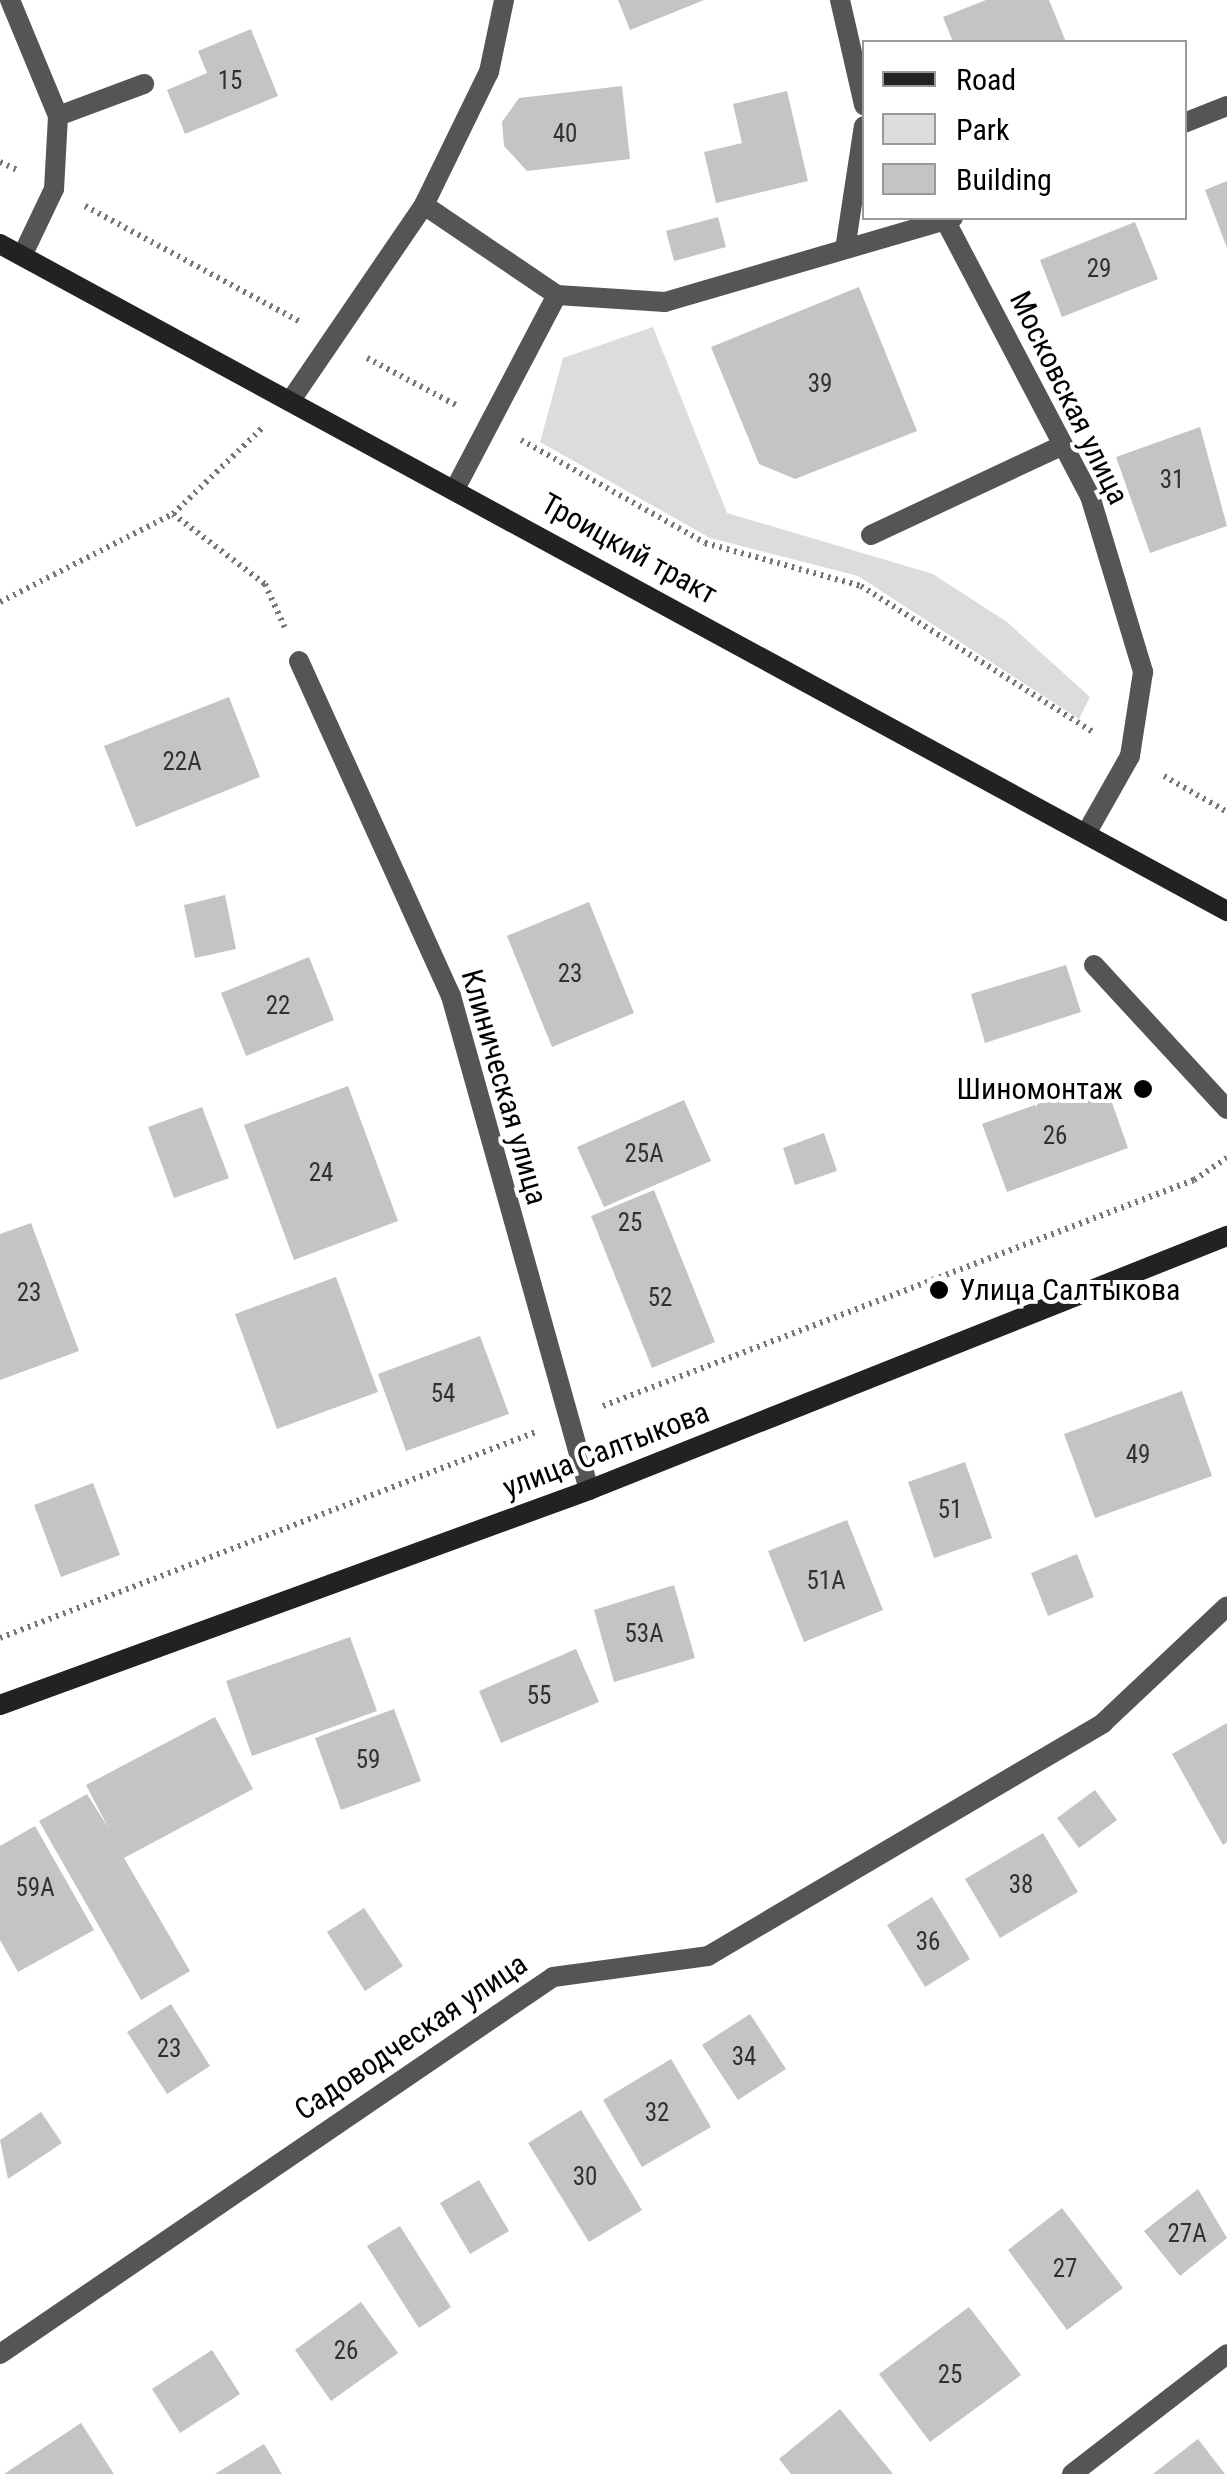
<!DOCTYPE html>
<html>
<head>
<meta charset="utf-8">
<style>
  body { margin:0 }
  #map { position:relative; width:1227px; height:2474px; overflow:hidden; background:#fff; font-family:"Roboto Condensed",sans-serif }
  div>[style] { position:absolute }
  .green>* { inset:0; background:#dcdcdc }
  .building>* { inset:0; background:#c4c4c4 }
  .path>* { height:6px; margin-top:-3px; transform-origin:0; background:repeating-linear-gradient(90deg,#777 0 2.5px,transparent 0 7.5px) }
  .lane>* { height:20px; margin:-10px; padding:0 10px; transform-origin:10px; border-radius:10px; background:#555 }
  .street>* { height:20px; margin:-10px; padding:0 10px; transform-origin:10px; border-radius:10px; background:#555 }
  .secondary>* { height:20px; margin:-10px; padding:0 10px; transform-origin:10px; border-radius:10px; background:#222 }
  .dots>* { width:28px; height:28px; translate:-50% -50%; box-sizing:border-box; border:5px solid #fff; border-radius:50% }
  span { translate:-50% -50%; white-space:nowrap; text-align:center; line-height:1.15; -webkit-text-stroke:8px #fff; paint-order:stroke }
  .number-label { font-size:25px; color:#313131 }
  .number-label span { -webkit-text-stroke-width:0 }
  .street-label { font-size:30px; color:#000 }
  .poi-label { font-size:30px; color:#000 }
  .right { translate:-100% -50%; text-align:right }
  .left { translate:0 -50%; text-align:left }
  .legend { position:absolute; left:862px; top:40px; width:325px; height:180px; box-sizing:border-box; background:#fff; border:2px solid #999; margin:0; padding:12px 18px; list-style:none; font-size:30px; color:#000 }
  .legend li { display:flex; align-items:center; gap:20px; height:50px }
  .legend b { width:50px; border:2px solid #999 }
</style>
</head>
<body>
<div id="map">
  <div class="green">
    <div style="clip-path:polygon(653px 327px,727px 513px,933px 574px,1007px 622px,1090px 697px,1079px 719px,858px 576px,710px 538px,540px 442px,563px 358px)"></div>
  </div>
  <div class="building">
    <div style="clip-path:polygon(618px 0,704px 0,630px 30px)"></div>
    <div style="clip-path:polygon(986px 0,1049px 0,1066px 42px,953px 42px,943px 17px)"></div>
    <div style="clip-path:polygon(251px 29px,278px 96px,185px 134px,167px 90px,207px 73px,198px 51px)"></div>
    <div style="clip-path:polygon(622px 86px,630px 159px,527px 171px,504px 146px,502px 122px,519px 98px)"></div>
    <div style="clip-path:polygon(787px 91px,808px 181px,716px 203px,704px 152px,742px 143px,733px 104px)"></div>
    <div style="clip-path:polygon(1227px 181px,1227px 248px,1205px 190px)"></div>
    <div style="clip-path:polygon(718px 217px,726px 247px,674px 261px,666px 231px)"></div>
    <div style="clip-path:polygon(1135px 222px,1158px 279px,1062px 317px,1040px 260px)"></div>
    <div style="clip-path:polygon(859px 287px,917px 431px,795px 479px,759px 464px,711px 347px)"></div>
    <div style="clip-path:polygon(1200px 427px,1227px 526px,1150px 553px,1116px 457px)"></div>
    <div style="clip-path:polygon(229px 697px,260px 777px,136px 827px,104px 746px)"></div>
    <div style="clip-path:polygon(225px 895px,236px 949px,195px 958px,184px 905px)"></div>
    <div style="clip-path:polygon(589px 902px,634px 1013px,552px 1047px,507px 936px)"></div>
    <div style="clip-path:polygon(309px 957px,334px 1020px,246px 1056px,221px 993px)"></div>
    <div style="clip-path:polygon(1066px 965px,1081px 1012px,985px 1043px,971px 994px)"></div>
    <div style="clip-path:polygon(1104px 1080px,1128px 1148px,1007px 1192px,982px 1124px)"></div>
    <div style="clip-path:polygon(348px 1086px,398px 1221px,294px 1260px,244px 1125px)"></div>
    <div style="clip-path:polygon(684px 1100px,711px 1161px,604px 1207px,577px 1147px)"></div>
    <div style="clip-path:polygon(202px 1107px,229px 1178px,174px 1198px,148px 1127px)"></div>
    <div style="clip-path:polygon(824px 1133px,837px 1171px,795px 1185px,783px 1148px)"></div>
    <div style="clip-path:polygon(654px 1190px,715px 1342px,652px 1368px,591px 1216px)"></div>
    <div style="clip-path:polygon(31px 1223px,79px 1351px,0 1380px,0 1234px)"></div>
    <div style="clip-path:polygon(336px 1277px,378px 1392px,277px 1429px,235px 1314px)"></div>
    <div style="clip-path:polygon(480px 1336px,509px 1414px,406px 1451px,378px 1374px)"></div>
    <div style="clip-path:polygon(1182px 1391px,1212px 1476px,1095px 1518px,1064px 1434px)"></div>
    <div style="clip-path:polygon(965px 1462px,992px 1538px,934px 1558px,908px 1482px)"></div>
    <div style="clip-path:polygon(93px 1483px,120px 1555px,61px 1577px,34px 1505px)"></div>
    <div style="clip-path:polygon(847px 1520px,883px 1610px,804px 1642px,768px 1551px)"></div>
    <div style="clip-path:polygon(1077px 1554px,1094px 1597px,1048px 1616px,1031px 1573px)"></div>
    <div style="clip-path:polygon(674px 1585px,695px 1658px,614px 1682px,594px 1610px)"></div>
    <div style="clip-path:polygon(350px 1637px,377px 1711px,252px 1756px,226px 1681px)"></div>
    <div style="clip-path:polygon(576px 1649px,599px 1702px,501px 1743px,479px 1691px)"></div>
    <div style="clip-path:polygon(394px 1709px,421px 1781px,341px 1810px,315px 1738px)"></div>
    <div style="clip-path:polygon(215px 1717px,253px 1789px,124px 1858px,190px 1971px,141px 2000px,39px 1821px,87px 1794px,109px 1829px,86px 1785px)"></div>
    <div style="clip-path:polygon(1227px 1723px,1227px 1842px,1223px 1845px,1172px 1754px)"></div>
    <div style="clip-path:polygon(1095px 1790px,1117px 1820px,1079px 1848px,1057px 1818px)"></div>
    <div style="clip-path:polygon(35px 1826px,94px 1930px,18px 1972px,0 1940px,0 1846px)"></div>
    <div style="clip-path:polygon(1043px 1833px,1078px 1892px,1000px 1938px,965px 1879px)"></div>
    <div style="clip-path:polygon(932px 1897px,970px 1959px,925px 1987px,887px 1925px)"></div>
    <div style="clip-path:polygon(364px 1908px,403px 1966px,365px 1991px,327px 1932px)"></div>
    <div style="clip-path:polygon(171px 2004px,210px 2066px,167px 2094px,127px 2032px)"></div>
    <div style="clip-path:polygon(750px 2014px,786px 2069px,738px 2100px,702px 2045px)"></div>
    <div style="clip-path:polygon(671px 2059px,711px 2127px,642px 2167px,603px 2100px)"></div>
    <div style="clip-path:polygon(581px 2110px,642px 2210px,589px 2242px,528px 2143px)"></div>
    <div style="clip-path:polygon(41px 2112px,62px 2143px,8px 2179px,0 2140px)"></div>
    <div style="clip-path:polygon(479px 2180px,509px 2231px,470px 2254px,440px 2203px)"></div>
    <div style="clip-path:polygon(1198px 2189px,1227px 2238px,1180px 2276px,1144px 2231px)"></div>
    <div style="clip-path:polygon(1062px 2208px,1123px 2288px,1067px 2330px,1008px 2250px)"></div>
    <div style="clip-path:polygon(400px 2226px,451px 2307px,419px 2328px,367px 2246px)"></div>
    <div style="clip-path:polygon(361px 2302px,398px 2353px,331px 2401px,295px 2350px)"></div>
    <div style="clip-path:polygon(969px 2307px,1021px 2375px,930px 2442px,879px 2374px)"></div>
    <div style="clip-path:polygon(212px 2350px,240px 2394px,180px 2433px,152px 2389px)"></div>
    <div style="clip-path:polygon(840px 2409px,893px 2474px,791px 2474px,779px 2459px)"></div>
    <div style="clip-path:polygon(81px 2423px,114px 2474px,4px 2474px)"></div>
    <div style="clip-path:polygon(1198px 2439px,1225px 2474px,1153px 2474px)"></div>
    <div style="clip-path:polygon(264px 2444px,282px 2474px,215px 2474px)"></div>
  </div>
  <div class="path">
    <div style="left:0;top:162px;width:19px;rotate:25deg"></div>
    <div style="left:85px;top:206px;width:243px;rotate:28.3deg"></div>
    <div style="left:367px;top:358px;width:103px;rotate:27.8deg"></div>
    <div style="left:521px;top:440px;width:211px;rotate:29.2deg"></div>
    <div style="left:705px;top:543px;width:162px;rotate:15.4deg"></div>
    <div style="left:861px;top:586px;width:275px;rotate:32.2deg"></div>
    <div style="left:173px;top:514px;width:124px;rotate:-44deg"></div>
    <div style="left:0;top:602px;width:194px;rotate:-27deg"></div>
    <div style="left:173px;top:514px;width:116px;rotate:37.3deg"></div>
    <div style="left:265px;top:584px;width:48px;rotate:65.6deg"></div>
    <div style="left:1164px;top:776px;width:73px;rotate:29.7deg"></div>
    <div style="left:603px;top:1406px;width:633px;rotate:-20.93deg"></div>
    <div style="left:1194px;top:1180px;width:40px;rotate:-34deg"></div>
    <div style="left:0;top:1638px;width:574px;rotate:-21.02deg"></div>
  </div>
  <div class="lane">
    <div style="left:840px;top:0;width:108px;rotate:77.1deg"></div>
    <div style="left:58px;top:116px;width:92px;rotate:-20.4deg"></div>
    <div style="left:424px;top:205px;width:161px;rotate:34.1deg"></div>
    <div style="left:846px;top:243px;width:118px;rotate:-81.3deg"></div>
    <div style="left:291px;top:400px;width:236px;rotate:-55.7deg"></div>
    <div style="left:424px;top:205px;width:148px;rotate:-64deg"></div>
    <div style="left:489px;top:72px;width:74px;rotate:-78.2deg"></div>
    <div style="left:871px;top:535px;width:212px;rotate:-25.1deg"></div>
    <div style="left:1094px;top:965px;width:196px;rotate:47.3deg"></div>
  </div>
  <div class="street">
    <div style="left:10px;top:0;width:126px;rotate:67.5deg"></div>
    <div style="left:58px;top:116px;width:73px;rotate:93.1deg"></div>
    <div style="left:54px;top:189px;width:74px;rotate:115.5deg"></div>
    <div style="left:1184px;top:123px;width:46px;rotate:-21.6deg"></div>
    <div style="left:945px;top:220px;width:312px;rotate:62.3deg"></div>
    <div style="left:1090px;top:496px;width:184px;rotate:73.2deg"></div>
    <div style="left:1143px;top:672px;width:85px;rotate:98.8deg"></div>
    <div style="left:1130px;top:756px;width:87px;rotate:119.5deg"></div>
    <div style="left:455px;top:489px;width:219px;rotate:-62.3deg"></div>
    <div style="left:557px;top:295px;width:108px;rotate:3.7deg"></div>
    <div style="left:665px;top:302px;width:300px;rotate:-16.3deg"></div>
    <div style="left:299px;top:661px;width:368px;rotate:65.6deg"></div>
    <div style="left:451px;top:996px;width:513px;rotate:74.39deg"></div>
    <div style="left:0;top:2354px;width:669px;rotate:-34.28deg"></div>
    <div style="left:553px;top:1977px;width:156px;rotate:-7.7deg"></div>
    <div style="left:708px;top:1956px;width:459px;rotate:-30.5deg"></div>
    <div style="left:1103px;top:1723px;width:170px;rotate:-43.3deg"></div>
    <div style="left:1072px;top:2474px;width:196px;rotate:-37.7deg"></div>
  </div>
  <div class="secondary">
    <div style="left:0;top:244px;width:1397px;rotate:28.53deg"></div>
    <div style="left:0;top:1705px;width:627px;rotate:-20.05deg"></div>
    <div style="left:589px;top:1490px;width:687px;rotate:-21.71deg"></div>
  </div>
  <div class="dots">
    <div style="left:1143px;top:1089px;background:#000"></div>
    <div style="left:939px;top:1290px;background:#000"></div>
  </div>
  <div class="number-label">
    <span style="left:230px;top:81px">15</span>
    <span style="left:565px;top:134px">40</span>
    <span style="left:1099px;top:269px">29</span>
    <span style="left:820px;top:384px">39</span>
    <span style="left:1172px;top:480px">31</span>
    <span style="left:182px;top:762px">22А</span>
    <span style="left:570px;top:974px">23</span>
    <span style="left:278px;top:1006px">22</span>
    <span style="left:1055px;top:1136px">26</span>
    <span style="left:644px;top:1154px">25А</span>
    <span style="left:321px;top:1173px">24</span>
    <span style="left:630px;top:1223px">25</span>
    <span style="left:29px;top:1293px">23</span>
    <span style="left:660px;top:1298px">52</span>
    <span style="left:443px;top:1394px">54</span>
    <span style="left:1138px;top:1455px">49</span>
    <span style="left:950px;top:1510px">51</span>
    <span style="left:826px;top:1581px">51А</span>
    <span style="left:644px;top:1634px">53А</span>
    <span style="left:539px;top:1696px">55</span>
    <span style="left:368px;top:1760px">59</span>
    <span style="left:1021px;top:1885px">38</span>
    <span style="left:35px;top:1888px">59А</span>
    <span style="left:928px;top:1942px">36</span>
    <span style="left:169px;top:2049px">23</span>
    <span style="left:744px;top:2057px">34</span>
    <span style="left:657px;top:2113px">32</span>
    <span style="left:585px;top:2177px">30</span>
    <span style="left:1187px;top:2234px">27А</span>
    <span style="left:1065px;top:2269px">27</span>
    <span style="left:346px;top:2351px">26</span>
    <span style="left:950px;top:2375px">25</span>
  </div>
  <div class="street-label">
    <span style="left:1069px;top:398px;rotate:64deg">Московская улица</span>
    <span style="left:629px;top:549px;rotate:29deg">Троицкий тракт</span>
    <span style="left:504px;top:1087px;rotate:74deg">Клиническая улица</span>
    <span style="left:606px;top:1450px;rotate:-21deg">улица Салтыкова</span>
    <span style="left:411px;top:2037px;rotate:-34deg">Садоводческая улица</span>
  </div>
  <div class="poi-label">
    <span class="right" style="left:1123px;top:1089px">Шиномонтаж</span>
    <span class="left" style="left:959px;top:1290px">Улица Салтыкова</span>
  </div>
  <ul class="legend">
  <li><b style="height:12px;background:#222"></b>Road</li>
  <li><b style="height:28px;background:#dcdcdc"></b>Park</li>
  <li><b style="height:28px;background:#c4c4c4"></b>Building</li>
  </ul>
</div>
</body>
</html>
